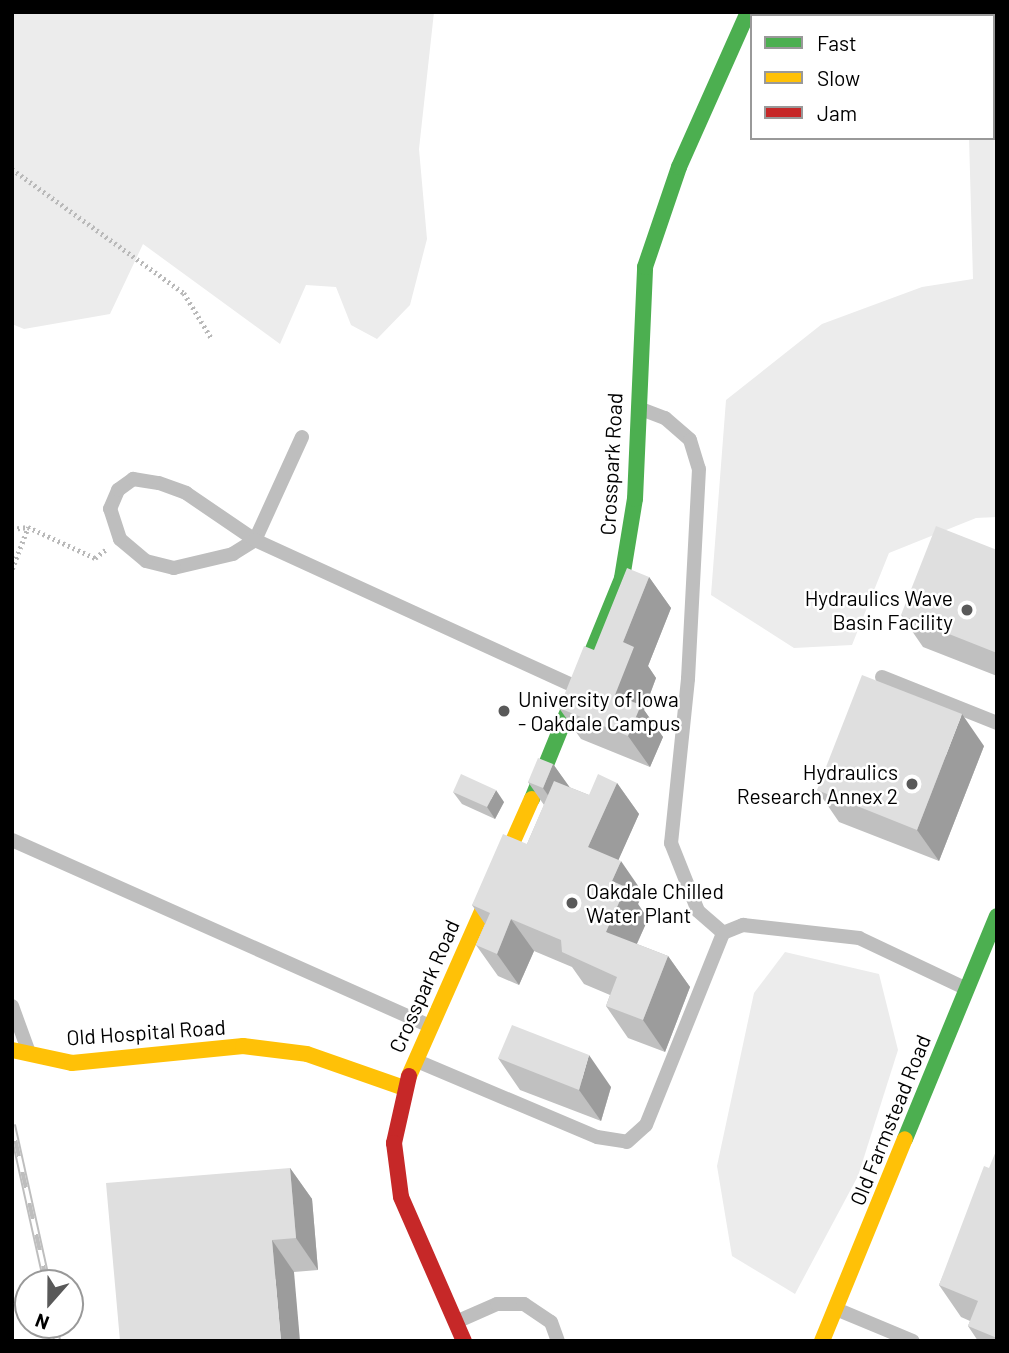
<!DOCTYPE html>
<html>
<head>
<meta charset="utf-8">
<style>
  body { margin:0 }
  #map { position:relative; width:1009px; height:1353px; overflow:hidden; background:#fff; font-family:Barlow,sans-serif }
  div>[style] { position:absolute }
  .green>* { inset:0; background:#ececec }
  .path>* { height:4.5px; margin-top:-2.25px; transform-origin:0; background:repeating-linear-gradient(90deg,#b9b9b9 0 2px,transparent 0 5.5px) }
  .lane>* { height:14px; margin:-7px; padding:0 7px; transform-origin:7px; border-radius:7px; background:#bebebe }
  .fast>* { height:16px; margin:-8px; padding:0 8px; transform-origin:8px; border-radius:8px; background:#4caf50 }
  .slow>* { height:16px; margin:-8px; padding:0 8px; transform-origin:8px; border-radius:8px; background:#ffc107 }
  .jam>* { height:16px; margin:-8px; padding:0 8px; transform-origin:8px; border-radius:8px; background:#c62828 }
  .rail>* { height:8px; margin-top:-4px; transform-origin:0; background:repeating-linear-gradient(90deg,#fff 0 16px,#bebebe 0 32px); box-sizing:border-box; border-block:2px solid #bebebe }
  .wall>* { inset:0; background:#c0c0c0 }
  .shaded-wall>* { inset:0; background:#9c9c9c }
  .building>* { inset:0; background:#dfdfdf }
  .dots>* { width:19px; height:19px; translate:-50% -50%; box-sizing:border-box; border:4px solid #fff; border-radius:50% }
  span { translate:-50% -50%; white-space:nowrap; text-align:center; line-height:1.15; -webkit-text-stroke:5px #fff; paint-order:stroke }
  .street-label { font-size:21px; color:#000 }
  .poi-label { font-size:21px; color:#000 }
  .right { translate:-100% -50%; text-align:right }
  .left { translate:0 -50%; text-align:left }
  .frame { position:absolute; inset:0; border:14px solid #000; pointer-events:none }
  .legend { position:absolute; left:750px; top:14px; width:245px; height:126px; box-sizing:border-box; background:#fff; border:2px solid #999; margin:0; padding:9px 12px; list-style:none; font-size:21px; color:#000 }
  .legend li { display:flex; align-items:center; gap:14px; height:35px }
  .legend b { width:35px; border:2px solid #999 }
  .north { position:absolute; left:14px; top:1269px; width:70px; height:70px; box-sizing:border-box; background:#fff; border:2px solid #999; border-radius:50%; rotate:201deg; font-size:19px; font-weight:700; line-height:28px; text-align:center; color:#000 }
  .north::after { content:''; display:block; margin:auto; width:24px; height:32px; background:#595959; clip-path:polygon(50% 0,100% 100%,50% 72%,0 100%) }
</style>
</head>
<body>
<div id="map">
  <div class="green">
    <div style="clip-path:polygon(12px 12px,434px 12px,419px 149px,427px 239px,410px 305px,377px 339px,351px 325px,336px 287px,306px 285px,280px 344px,143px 244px,110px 314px,24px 329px,12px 324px)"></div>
    <div style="clip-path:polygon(997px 36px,997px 517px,976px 518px,889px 553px,852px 645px,794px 648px,711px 595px,726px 400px,822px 324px,922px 287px,973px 279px,969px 138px,993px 138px)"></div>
    <div style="clip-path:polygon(785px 952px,879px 974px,898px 1050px,858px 1176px,795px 1294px,732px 1256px,717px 1166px,754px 993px)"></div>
  </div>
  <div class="path">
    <div style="left:12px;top:169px;width:212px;rotate:35.8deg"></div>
    <div style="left:184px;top:293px;width:54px;rotate:58.7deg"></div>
    <div style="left:12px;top:529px;width:16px;rotate:-7deg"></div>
    <div style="left:12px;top:569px;width:45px;rotate:-69.1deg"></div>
    <div style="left:28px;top:527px;width:74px;rotate:24.8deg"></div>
    <div style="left:95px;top:558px;width:16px;rotate:-38deg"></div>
  </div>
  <div class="lane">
    <div style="left:641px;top:409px;width:26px;rotate:21deg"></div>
    <div style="left:665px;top:418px;width:33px;rotate:41deg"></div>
    <div style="left:690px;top:440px;width:30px;rotate:73deg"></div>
    <div style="left:699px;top:469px;width:210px;rotate:93deg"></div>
    <div style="left:688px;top:679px;width:165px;rotate:95.9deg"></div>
    <div style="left:671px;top:843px;width:73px;rotate:68.3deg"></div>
    <div style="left:698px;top:911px;width:33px;rotate:41deg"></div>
    <div style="left:302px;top:437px;width:113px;rotate:114.5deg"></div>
    <div style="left:255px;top:540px;width:26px;rotate:148deg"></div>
    <div style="left:233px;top:554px;width:61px;rotate:166.7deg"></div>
    <div style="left:174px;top:568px;width:29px;rotate:-166deg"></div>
    <div style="left:146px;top:561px;width:34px;rotate:-140deg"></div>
    <div style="left:120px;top:539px;width:32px;rotate:-108deg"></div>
    <div style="left:110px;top:509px;width:21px;rotate:-67deg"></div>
    <div style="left:118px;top:490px;width:19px;rotate:-36deg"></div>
    <div style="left:133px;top:479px;width:26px;rotate:9deg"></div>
    <div style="left:159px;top:483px;width:29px;rotate:20deg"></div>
    <div style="left:186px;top:493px;width:83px;rotate:34.3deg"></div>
    <div style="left:255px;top:540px;width:356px;rotate:24.6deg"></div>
    <div style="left:882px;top:677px;width:124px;rotate:21.8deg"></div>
    <div style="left:12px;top:840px;width:457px;rotate:24deg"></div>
    <div style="left:12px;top:1006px;width:47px;rotate:70deg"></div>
    <div style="left:417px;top:1061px;width:195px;rotate:22.9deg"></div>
    <div style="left:597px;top:1137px;width:30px;rotate:9deg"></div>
    <div style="left:627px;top:1142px;width:25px;rotate:-42deg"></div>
    <div style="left:646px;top:1125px;width:207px;rotate:-68.1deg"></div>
    <div style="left:723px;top:933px;width:22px;rotate:-22deg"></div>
    <div style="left:743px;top:925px;width:117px;rotate:6.4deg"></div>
    <div style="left:859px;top:938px;width:117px;rotate:25.3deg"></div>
    <div style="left:836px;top:1309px;width:83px;rotate:22.6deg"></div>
    <div style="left:456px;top:1322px;width:45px;rotate:-23.7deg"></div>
    <div style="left:497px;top:1304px;width:27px"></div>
    <div style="left:524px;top:1304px;width:32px;rotate:34deg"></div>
    <div style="left:551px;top:1322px;width:20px;rotate:70deg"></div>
  </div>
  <div class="fast">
    <div style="left:532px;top:799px;width:239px;rotate:-67.8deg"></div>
    <div style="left:622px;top:578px;width:80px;rotate:-80.7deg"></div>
    <div style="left:635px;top:499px;width:232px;rotate:-87.5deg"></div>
    <div style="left:645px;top:267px;width:106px;rotate:-71.2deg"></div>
    <div style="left:679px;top:167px;width:170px;rotate:-66deg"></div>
    <div style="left:905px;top:1139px;width:241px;rotate:-67.6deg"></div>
  </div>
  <div class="slow">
    <div style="left:12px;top:1050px;width:61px;rotate:12.2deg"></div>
    <div style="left:72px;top:1063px;width:172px;rotate:-5.7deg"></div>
    <div style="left:243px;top:1046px;width:64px;rotate:7.1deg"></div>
    <div style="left:307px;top:1054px;width:103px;rotate:19.3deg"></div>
    <div style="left:409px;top:1076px;width:303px;rotate:-66.1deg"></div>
    <div style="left:822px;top:1341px;width:218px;rotate:-67.7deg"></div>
  </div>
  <div class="jam">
    <div style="left:409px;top:1076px;width:69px;rotate:102.6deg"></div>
    <div style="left:394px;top:1143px;width:54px;rotate:82.6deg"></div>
    <div style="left:401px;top:1197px;width:157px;rotate:66.4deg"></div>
  </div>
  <div class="rail">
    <div style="left:12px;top:1125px;width:162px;rotate:77.5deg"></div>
    <div style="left:55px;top:1325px;width:16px;rotate:83deg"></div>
  </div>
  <div class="wall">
    <div style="clip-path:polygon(997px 550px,997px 676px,923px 647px,901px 615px)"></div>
    <div style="clip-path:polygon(649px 577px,671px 608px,648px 666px,656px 678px,644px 710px,663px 737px,650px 767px,581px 739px,559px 708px)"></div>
    <div style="clip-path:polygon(984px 746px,939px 861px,839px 822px,817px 790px)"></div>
    <div style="clip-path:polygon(553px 764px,569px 787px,589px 795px,617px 783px,639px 814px,618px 860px,643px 893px,638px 904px,648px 919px,637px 944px,668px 956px,690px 987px,665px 1052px,628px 1038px,606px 1006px,610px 995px,584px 984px,572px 967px,534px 951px,519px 985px,498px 976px,476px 945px,485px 924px,472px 905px,527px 844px,544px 805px,528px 782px)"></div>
    <div style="clip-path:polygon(453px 792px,504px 802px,495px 819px,462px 804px)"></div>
    <div style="clip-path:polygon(498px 1058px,611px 1087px,601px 1121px,520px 1090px)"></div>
    <div style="clip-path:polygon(997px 1152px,997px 1341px,978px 1341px,968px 1326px,970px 1321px,961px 1317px,939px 1285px)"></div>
    <div style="clip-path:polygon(290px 1168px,312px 1199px,318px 1270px,294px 1272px,120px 1341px)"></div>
  </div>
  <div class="shaded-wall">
    <div style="clip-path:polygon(649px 577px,671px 608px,648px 666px,656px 678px,644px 710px,663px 737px,650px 767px,628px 736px,615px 695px,623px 642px)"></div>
    <div style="clip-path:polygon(962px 714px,984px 746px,939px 861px,917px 830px)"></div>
    <div style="clip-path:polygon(553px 764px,576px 796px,565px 820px,543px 788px)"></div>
    <div style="clip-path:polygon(617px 783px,639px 814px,610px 879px,588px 847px)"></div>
    <div style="clip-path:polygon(496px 790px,504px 802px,495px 819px,487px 807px)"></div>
    <div style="clip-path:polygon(621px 861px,643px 893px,638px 904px,648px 919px,628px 963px,606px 932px,612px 881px)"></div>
    <div style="clip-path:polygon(511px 919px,534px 951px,519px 985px,497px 954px)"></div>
    <div style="clip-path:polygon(668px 956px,690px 987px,665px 1052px,643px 1020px)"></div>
    <div style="clip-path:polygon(589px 1055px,611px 1087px,601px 1121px,579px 1090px)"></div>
    <div style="clip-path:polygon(290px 1168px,312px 1199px,318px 1270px,296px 1238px)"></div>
    <div style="clip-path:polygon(272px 1240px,294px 1272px,300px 1341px,281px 1341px)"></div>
  </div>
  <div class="building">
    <div style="clip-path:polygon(936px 526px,997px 550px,997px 653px,901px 615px)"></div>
    <div style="clip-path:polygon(627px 568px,649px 577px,623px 642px,634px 647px,615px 695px,641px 705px,628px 736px,559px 708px,584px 646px,594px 650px)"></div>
    <div style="clip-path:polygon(862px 675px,962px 714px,917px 830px,817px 790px)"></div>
    <div style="clip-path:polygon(538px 758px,553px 764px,543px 788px,528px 782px)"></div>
    <div style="clip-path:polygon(461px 774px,496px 790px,487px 807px,453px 792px)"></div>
    <div style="clip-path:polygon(598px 774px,617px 783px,588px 847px,621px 861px,612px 881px,626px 887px,606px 932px,668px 956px,643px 1020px,606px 1006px,617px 977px,562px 952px,561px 940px,511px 919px,497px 954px,476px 945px,490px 913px,472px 905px,503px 834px,527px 844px,554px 781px,589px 795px)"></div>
    <div style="clip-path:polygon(512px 1025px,589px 1055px,579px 1090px,498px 1058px)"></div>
    <div style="clip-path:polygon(996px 1151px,997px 1152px,997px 1338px,968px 1326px,978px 1301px,939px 1285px,984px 1166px,989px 1168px)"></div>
    <div style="clip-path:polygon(290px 1168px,296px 1238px,272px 1240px,281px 1341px,120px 1341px,106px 1183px)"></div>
  </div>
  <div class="dots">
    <div style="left:967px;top:610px;background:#595959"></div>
    <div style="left:504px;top:711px;background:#595959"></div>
    <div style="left:912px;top:784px;background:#595959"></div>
    <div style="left:572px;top:903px;background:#595959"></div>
  </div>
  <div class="street-label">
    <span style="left:611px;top:464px;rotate:-87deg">Crosspark Road</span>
    <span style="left:424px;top:986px;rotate:-66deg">Crosspark Road</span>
    <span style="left:146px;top:1032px;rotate:-4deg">Old Hospital Road</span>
    <span style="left:890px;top:1120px;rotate:-68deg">Old Farmstead Road</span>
  </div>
  <div class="poi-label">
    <span class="right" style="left:953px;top:610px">Hydraulics Wave<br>Basin Facility</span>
    <span class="left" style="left:518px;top:711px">University of Iowa<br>- Oakdale Campus</span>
    <span class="right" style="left:898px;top:784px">Hydraulics<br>Research Annex 2</span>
    <span class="left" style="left:586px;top:903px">Oakdale Chilled<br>Water Plant</span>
  </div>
  <div class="frame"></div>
  <ul class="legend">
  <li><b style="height:9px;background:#4caf50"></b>Fast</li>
  <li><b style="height:9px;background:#ffc107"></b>Slow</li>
  <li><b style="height:9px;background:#c62828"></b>Jam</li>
  </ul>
  <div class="north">N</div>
</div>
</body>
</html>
